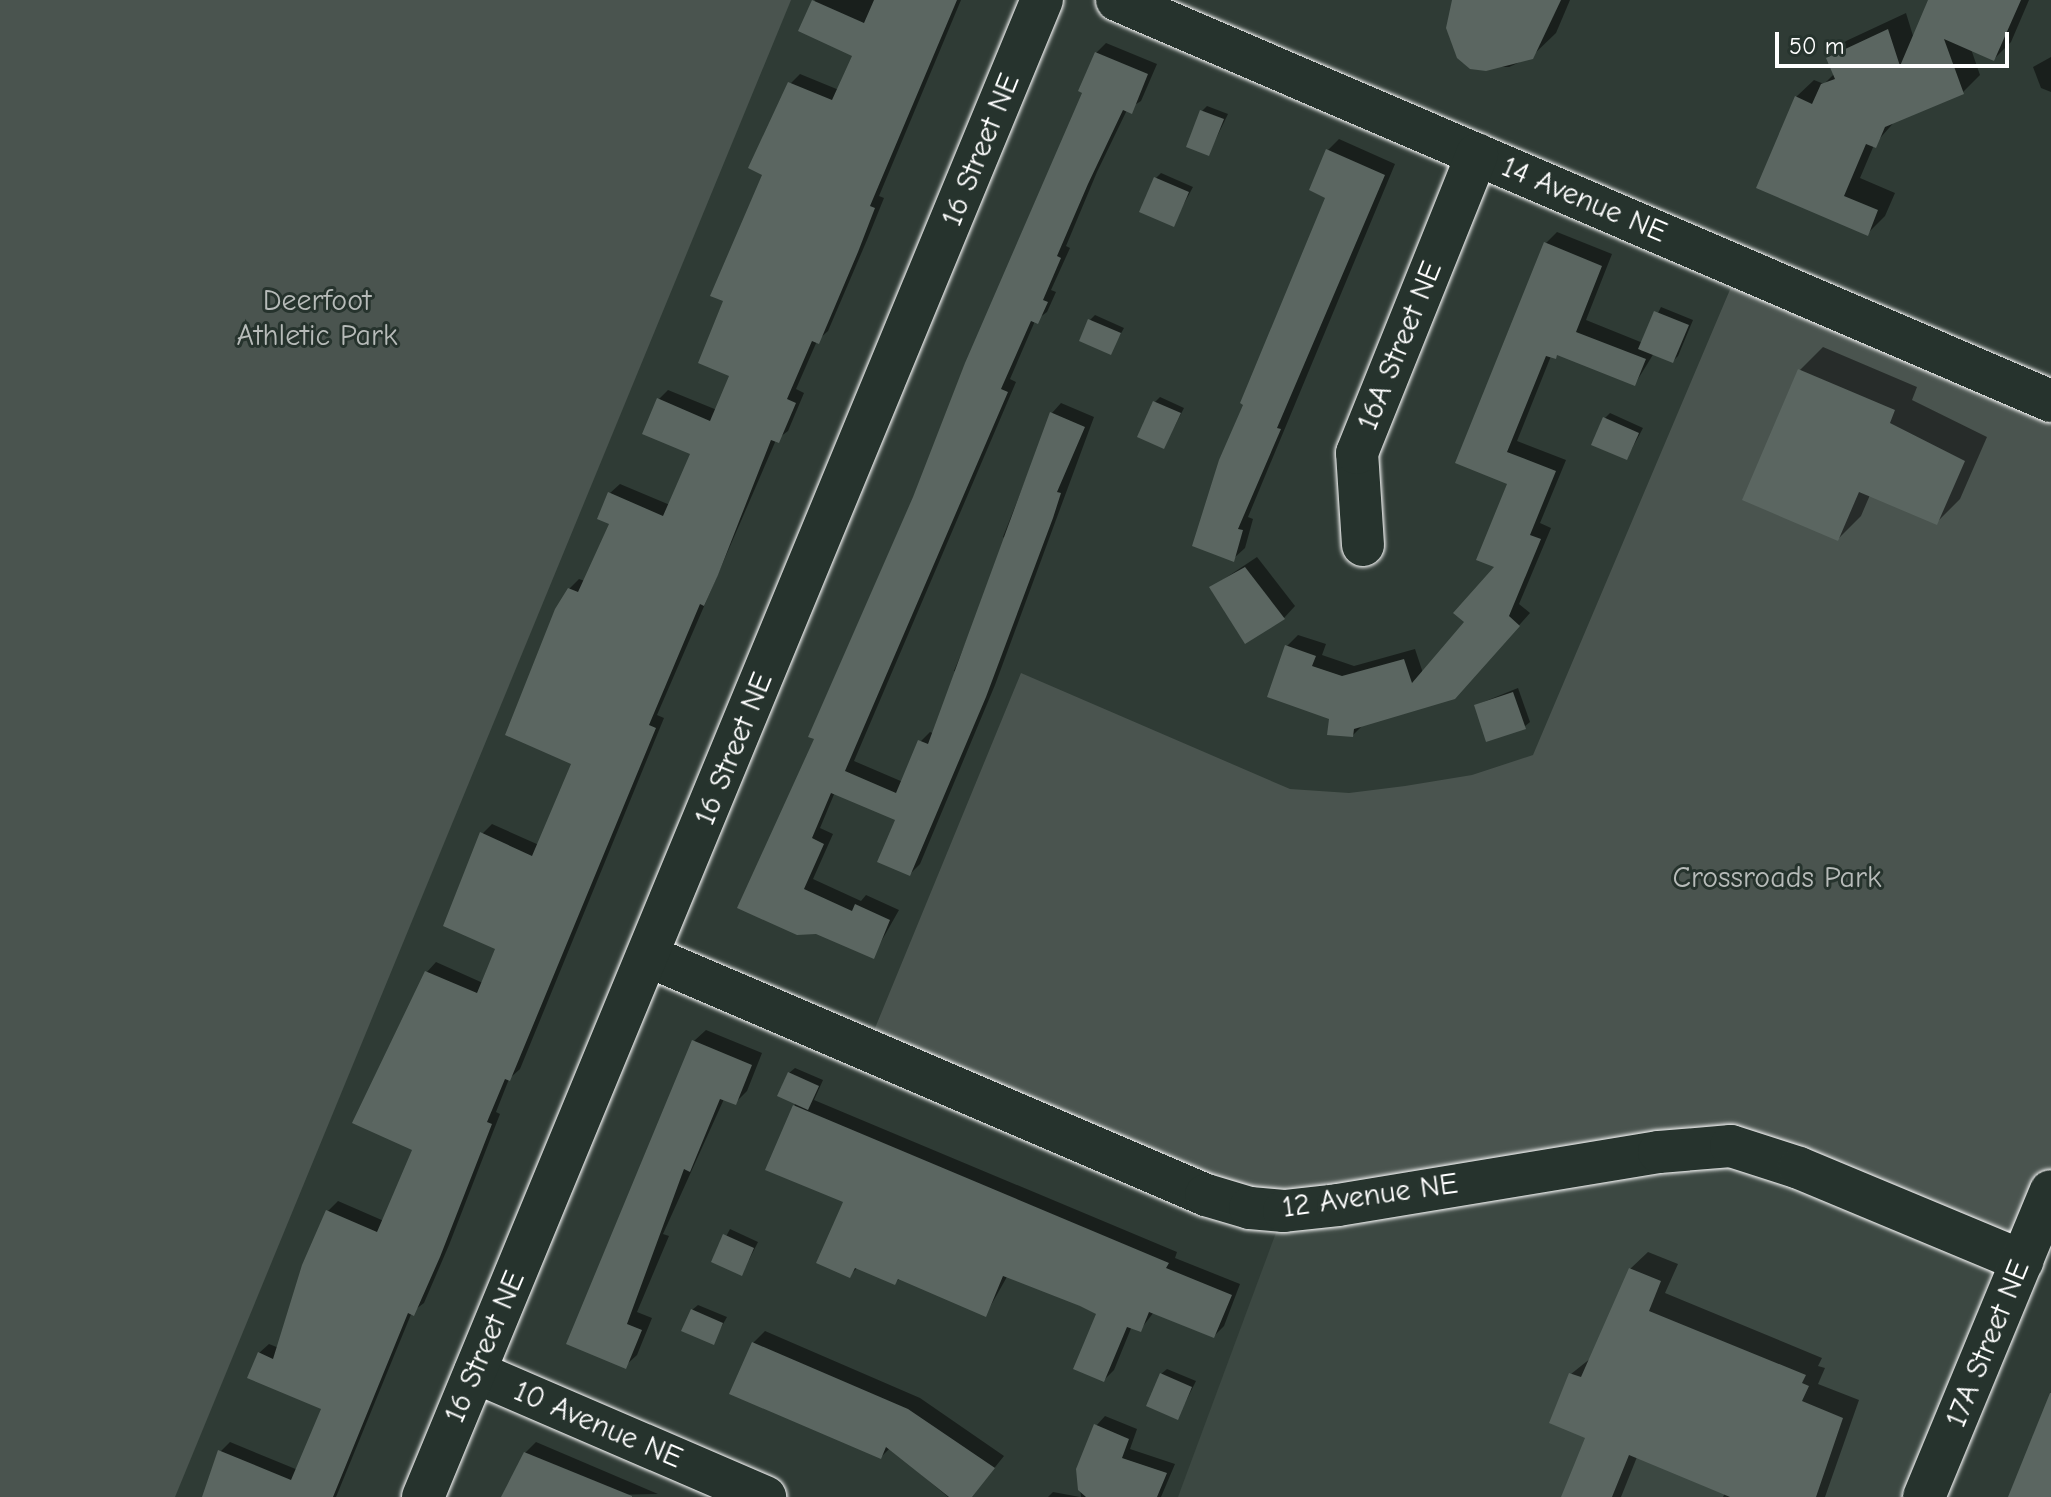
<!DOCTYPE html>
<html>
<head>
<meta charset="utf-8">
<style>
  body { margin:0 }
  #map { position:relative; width:2051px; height:1497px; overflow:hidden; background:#2f3b35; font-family:"Comic Neue",sans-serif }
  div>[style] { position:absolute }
  .built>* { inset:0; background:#3c4842 }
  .green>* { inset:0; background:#4a544f }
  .shadow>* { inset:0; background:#0007 }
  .building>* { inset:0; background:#5b6661 }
  .roads { filter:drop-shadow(0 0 2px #fff) drop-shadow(0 0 2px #fff) }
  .minor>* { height:42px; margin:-21px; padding:0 21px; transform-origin:21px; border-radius:21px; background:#26332d }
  span { translate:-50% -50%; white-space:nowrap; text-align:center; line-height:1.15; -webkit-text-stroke:6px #26332d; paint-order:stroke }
  .street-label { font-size:30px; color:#fff }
  .park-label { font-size:30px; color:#b7bbb9 }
  .scale { position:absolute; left:1775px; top:32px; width:234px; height:36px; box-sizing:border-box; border:4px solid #fff; border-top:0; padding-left:10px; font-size:24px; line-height:28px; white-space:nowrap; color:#fff; -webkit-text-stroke:6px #26332d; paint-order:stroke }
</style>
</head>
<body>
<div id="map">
  <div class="built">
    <div style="clip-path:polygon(1695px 1147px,2022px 1261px,1924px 1497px,1178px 1497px,1284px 1211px)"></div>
  </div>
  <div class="green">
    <div style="clip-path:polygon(0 0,791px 0,175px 1497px,0 1497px)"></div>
    <div style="clip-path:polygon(1740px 266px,2051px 401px,2051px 1191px,2022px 1261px,1766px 1155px,1284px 1211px,866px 1050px,1021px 673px,1290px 789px,1349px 793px,1405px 786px,1472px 775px,1533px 755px)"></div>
  </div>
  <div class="shadow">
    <div style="clip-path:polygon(815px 0,961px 0,879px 196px,884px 198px,867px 240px,828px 331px,817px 341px,796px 389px,804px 393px,788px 431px,776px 440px,657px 715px,664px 718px,520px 1069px,509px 1079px,496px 1112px,500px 1114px,449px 1245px,424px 1303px,412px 1312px,336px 1497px,204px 1497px,220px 1452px,230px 1442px,298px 1470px,324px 1408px,259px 1353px,269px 1344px,279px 1348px,328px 1211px,338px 1201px,384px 1221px,414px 1149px,427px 972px,436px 962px,483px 983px,498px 948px,482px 834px,492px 824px,539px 845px,574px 763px,569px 589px,579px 579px,585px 581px,611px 523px,610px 493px,620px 484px,670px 505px,693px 453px,658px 400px,668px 390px,717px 410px,732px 374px,725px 300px,790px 84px,800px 74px,839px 90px,854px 55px,801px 30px)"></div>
    <div style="clip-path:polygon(1454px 0,1570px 0,1556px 33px,1531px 57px,1509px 67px,1470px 67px)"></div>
    <div style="clip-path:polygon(1931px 0,2029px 0,2011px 42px,1994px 59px,1971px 49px,1980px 75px,1963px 92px,1896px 120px,1874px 145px,1860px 178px,1895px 193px,1885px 216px,1867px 234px,1758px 187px,1796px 97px,1814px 80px,1824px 84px,1835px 73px,1828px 58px,1846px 41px,1906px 13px,1914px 39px)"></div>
    <div style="clip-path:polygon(1106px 43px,1157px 64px,1141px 101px,1127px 110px,1097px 172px,1066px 246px,1070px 248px,1051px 290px,1056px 292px,1047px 312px,1035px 321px,1010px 379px,1016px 382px,854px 761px,903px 782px,920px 742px,930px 732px,935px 734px,960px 674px,954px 671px,1008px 540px,1003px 537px,1052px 413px,1061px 403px,1094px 417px,995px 685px,920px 864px,910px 874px,898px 819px,835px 792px,820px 828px,833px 834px,813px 879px,861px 901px,866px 895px,899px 910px,873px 956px,816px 932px,797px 933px,816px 738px,1085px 92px,1096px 53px)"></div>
    <div style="clip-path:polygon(2051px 57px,2051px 92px,2041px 88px,2033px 67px)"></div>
    <div style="clip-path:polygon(1207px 106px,1228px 114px,1209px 153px,1202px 111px)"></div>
    <div style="clip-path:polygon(1339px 139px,1395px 164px,1248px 517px,1253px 519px,1245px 548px,1233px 559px,1195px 545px,1328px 197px,1328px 150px)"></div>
    <div style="clip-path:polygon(1161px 173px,1193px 187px,1173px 224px,1156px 178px)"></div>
    <div style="clip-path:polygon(1557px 232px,1612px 254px,1586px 320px,1643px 343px,1661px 307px,1693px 320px,1678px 356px,1673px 361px,1654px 353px,1635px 384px,1559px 354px,1551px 356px,1517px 441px,1566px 460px,1540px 523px,1551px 528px,1519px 604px,1530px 613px,1466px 685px,1364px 724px,1353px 735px,1331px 717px,1287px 646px,1298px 635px,1326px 644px,1322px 655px,1354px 666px,1415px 649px,1423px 673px,1467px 622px,1498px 567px,1510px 483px,1457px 462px,1546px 243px)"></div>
    <div style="clip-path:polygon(1095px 315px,1124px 328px,1110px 353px,1090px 320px)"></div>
    <div style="clip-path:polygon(1823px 347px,1917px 387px,1912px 400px,1987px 437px,1960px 499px,1936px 523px,1870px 495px,1861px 516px,1838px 539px,1800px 370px)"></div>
    <div style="clip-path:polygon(1160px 397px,1184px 408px,1164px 447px,1155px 402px)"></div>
    <div style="clip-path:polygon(1610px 413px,1643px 428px,1627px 458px,1605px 418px)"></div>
    <div style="clip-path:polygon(1257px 557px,1295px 606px,1284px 618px,1212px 587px)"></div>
    <div style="clip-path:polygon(1518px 688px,1530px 722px,1524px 727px,1476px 705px)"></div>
    <div style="clip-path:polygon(706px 1030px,762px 1053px,747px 1091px,735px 1103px,724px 1099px,663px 1234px,669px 1236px,637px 1312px,652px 1318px,637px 1355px,625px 1366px,569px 1343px,694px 1041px)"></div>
    <div style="clip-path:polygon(795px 1068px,823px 1080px,814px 1100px,1177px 1252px,1175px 1258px,1240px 1284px,1224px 1326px,1214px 1336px,1154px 1312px,1140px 1330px,1132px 1326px,1114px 1370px,1104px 1380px,1098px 1313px,1008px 1275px,986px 1314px,900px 1278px,895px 1283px,858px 1267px,850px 1275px,845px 1201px,795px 1106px,789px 1073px)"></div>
    <div style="clip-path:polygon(730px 1229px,758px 1242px,742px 1274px,713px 1261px)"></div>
    <div style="clip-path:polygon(1648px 1252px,1678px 1264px,1665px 1293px,1822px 1358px,1818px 1366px,1825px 1368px,1818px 1384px,1859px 1400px,1825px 1497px,1723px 1497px,1725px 1493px,1637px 1457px,1621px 1497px,1563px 1497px,1588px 1437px,1571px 1374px,1591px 1358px,1630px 1269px)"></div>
    <div style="clip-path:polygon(698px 1305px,727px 1317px,713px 1342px,692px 1310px)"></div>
    <div style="clip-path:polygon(765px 1331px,920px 1398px,1004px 1456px,971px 1497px,948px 1497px,890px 1448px,881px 1457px,753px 1343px)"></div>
    <div style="clip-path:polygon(1167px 1369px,1196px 1381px,1178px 1417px,1161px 1374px)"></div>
    <div style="clip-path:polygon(1105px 1416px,1137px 1429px,1130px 1449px,1175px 1464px,1161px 1497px,1081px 1497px,1078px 1469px,1096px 1426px)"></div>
    <div style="clip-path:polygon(536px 1442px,658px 1494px,506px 1497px,525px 1453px)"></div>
    <div style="clip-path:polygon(1053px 1492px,1080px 1497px,1048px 1497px)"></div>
  </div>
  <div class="building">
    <div style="clip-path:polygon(812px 0,864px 23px,874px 0,957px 0,870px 206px,875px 208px,858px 252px,819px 344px,812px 341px,787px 399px,796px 403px,779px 443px,771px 440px,718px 575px,704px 606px,700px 604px,649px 725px,656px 728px,510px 1081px,505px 1079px,487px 1122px,492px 1124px,440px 1257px,414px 1316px,408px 1313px,333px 1497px,202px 1497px,218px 1450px,291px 1480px,321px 1409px,247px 1378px,258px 1352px,273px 1359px,302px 1265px,326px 1210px,377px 1232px,412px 1150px,352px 1123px,425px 971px,477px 993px,495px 949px,443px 926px,480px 832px,532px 856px,571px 764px,505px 735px,555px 609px,568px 588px,578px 592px,609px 524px,597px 519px,608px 492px,663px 516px,690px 454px,642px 434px,657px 398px,710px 421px,729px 376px,698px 363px,723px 301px,710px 296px,762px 175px,748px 168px,788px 82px,832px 100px,852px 56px,798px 31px)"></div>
    <div style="clip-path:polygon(1452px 0,1561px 0,1533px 59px,1486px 71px,1470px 69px,1457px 58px,1446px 28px)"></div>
    <div style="clip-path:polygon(1928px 0,2021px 0,1994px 61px,1944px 39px,1964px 94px,1885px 127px,1876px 148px,1866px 144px,1844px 196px,1878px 210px,1868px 236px,1756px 188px,1795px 96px,1812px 104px,1821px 84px,1835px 79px,1826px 58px,1888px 29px,1900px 66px)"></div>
    <div style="clip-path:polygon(1095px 52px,1148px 74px,1132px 114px,1123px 110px,1088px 184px,1057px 256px,1061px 258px,1043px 300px,1048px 302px,1038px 324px,1031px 321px,1001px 389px,1008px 392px,845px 771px,896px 793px,918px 740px,928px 744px,1050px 412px,1085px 427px,1057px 492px,1061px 493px,1053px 518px,986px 697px,910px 876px,877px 862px,895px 820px,831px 793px,812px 838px,824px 844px,804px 889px,852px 911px,855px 904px,890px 920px,874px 959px,816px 934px,797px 935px,737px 908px,814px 739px,808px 737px,913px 497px,965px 363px,1082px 93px,1078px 91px)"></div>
    <div style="clip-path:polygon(1200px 110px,1224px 119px,1209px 156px,1186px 147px)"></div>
    <div style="clip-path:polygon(1326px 149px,1385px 175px,1277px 428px,1281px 429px,1238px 529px,1243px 530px,1234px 562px,1192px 546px,1219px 460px,1243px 405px,1240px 403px,1325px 198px,1309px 190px)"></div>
    <div style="clip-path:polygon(1154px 177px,1189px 192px,1174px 227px,1139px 212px)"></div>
    <div style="clip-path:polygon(1544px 242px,1602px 266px,1576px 332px,1646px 359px,1635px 386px,1557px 355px,1556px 359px,1546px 356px,1507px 452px,1556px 471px,1530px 535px,1541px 539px,1509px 616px,1520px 626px,1455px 699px,1354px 729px,1353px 737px,1327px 735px,1329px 719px,1267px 697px,1285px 645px,1316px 656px,1312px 666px,1342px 676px,1404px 659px,1412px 683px,1464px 622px,1453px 613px,1494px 567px,1476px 560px,1507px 484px,1455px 463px)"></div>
    <div style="clip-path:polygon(1654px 311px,1689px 325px,1673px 363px,1638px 349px)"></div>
    <div style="clip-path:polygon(1088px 319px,1121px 333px,1111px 355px,1079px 341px)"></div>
    <div style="clip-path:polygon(1798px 369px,1895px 410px,1890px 423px,1965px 461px,1937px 525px,1859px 492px,1838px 541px,1742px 500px)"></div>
    <div style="clip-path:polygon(1153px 401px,1181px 413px,1164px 449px,1137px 437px)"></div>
    <div style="clip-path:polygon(1603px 417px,1639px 433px,1627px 460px,1591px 445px)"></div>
    <div style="clip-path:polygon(1245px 567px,1285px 619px,1245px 644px,1209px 587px)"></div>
    <div style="clip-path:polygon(1513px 692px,1526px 729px,1486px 742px,1474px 705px)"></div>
    <div style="clip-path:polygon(692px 1040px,752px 1065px,736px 1105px,720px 1099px,690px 1172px,684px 1169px,627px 1324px,642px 1330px,626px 1369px,566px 1344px)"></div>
    <div style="clip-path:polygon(788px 1072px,819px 1086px,808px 1110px,777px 1096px)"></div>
    <div style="clip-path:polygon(793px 1105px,1169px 1263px,1166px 1268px,1232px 1295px,1214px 1338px,1149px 1312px,1141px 1332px,1127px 1327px,1104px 1382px,1073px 1369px,1096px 1314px,1080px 1306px,1003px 1276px,986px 1317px,898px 1279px,895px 1285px,855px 1268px,850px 1278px,816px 1263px,843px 1202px,765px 1170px)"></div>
    <div style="clip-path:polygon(723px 1234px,754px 1248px,742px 1276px,711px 1262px)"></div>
    <div style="clip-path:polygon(1629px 1268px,1661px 1281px,1649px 1311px,1806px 1375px,1802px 1383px,1809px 1386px,1802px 1401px,1843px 1418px,1816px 1497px,1730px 1497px,1629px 1455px,1612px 1497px,1561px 1497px,1585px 1438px,1549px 1423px,1569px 1373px,1581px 1377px)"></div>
    <div style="clip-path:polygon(691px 1309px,723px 1323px,714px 1345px,681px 1331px)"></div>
    <div style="clip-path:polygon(752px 1342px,908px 1409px,995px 1468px,972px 1497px,949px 1497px,886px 1447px,881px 1459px,729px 1394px)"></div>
    <div style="clip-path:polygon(1160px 1373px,1192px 1387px,1178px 1420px,1146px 1406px)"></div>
    <div style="clip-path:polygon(2051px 1393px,2051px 1497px,2008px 1497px,2050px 1393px)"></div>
    <div style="clip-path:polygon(1094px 1424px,1129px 1439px,1122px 1458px,1167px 1473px,1157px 1497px,1086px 1497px,1078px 1490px,1076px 1469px)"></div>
    <div style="clip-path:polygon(524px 1452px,632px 1496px,632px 1497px,501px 1497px)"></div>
  </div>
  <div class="roads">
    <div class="minor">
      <div style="left:1117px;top:0;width:1016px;rotate:23.24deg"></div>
      <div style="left:1363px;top:545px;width:92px;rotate:-93.7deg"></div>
      <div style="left:1357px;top:453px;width:322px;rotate:-68.1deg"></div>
      <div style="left:648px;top:956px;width:607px;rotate:23.19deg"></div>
      <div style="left:1206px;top:1195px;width:46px;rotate:16.5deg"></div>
      <div style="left:1250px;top:1208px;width:34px;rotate:5deg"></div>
      <div style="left:1284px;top:1211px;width:54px;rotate:-6.3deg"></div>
      <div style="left:1338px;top:1205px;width:325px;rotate:-9.4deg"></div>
      <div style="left:1659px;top:1152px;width:72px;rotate:-4.8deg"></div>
      <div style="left:1731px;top:1146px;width:71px;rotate:17.9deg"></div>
      <div style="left:1799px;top:1168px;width:242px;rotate:22.6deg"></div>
      <div style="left:475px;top:1372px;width:316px;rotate:23.3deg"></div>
      <div style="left:423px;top:1497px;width:1620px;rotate:-67.54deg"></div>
      <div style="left:1924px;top:1497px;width:331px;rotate:-67.5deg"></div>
    </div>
  </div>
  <div class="street-label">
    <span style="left:981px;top:150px;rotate:-68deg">16 Street NE</span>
    <span style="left:1584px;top:200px;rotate:23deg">14 Avenue NE</span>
    <span style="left:1400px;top:346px;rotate:-68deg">16A Street NE</span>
    <span style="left:734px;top:749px;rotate:-68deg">16 Street NE</span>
    <span style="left:1370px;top:1196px;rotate:-8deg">12 Avenue NE</span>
    <span style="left:1988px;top:1344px;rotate:-68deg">17A Street NE</span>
    <span style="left:485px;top:1347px;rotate:-67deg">16 Street NE</span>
    <span style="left:598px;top:1425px;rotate:23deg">10 Avenue NE</span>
  </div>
  <div class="park-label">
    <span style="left:317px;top:318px">Deerfoot<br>Athletic Park</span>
    <span style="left:1777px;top:878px">Crossroads Park</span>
  </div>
  <div class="scale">50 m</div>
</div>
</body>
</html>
